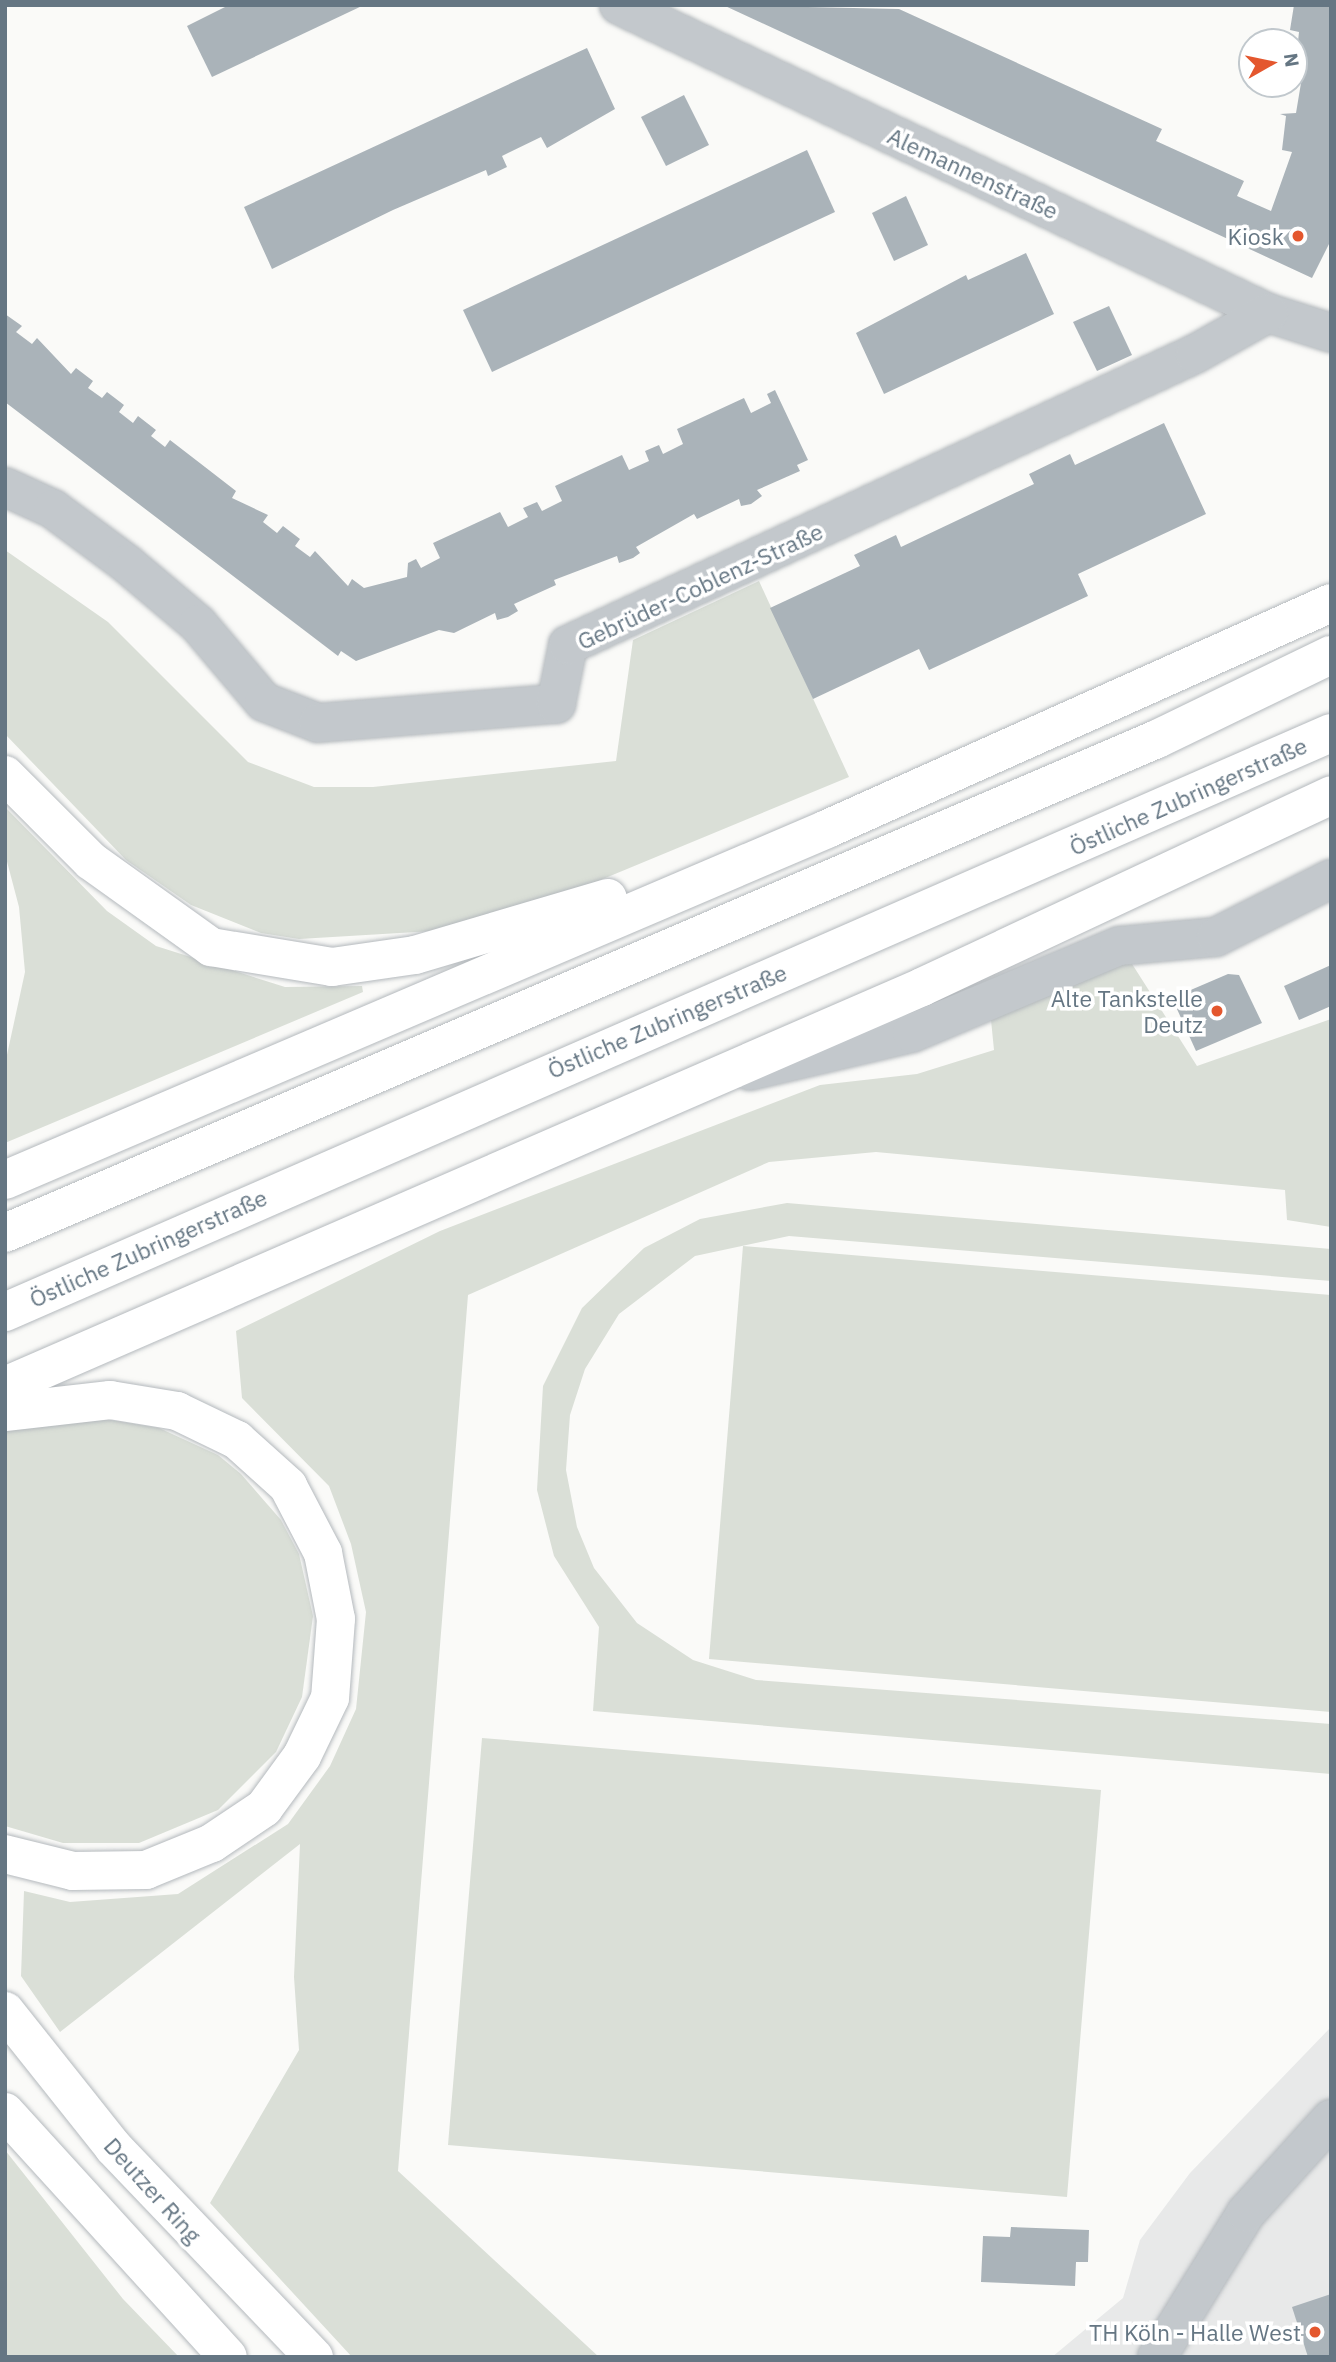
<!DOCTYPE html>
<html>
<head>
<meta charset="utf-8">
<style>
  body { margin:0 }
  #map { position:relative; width:1336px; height:2362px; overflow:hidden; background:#fafaf8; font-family:"IBM Plex Sans",sans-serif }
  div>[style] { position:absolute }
  .built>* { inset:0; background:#e8e9e9 }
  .green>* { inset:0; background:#dadfd7 }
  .building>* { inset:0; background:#aab3b9 }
  .roads { filter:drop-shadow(0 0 2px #b4b9bd) drop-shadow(0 0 2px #b4b9bd) }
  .minor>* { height:38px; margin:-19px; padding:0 19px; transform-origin:19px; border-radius:19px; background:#c3c8cc }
  .highway>* { height:38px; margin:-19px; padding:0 19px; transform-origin:19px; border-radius:19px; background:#fff }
  .dots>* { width:19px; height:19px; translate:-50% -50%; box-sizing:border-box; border:4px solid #fff; border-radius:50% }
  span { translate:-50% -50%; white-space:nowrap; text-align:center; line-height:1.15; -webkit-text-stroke:7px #fff; paint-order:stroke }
  .street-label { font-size:23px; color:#657683 }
  .poi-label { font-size:23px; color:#657683 }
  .right { translate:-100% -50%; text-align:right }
  .frame { position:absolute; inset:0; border:7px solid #657683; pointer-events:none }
  .north { position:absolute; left:1238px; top:28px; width:70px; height:70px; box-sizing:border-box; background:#fff; border:2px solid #c1c8cd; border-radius:50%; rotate:81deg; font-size:19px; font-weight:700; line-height:28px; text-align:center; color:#657683 }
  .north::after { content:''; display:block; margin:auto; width:24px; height:32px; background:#e4572e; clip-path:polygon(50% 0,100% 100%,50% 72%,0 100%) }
</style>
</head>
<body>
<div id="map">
  <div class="built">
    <div style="clip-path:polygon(1331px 2027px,1331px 2357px,1052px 2357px,1123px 2298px,1140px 2240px,1190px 2173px)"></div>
  </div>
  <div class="green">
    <div style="clip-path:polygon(5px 550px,108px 622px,248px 762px,314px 787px,373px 787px,616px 761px,633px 640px,759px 581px,849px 777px,586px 886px,433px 931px,299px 939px,261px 933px,191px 905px,126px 860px,5px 734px)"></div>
    <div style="clip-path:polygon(5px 807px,107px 911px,156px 946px,285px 987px,362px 986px,363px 992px,5px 1143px,5px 1064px,25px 972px,19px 907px,5px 854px)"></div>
    <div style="clip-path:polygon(1127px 956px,1197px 1066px,1331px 1019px,1331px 1227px,1287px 1220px,1285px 1190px,876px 1152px,769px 1162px,468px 1295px,398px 2171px,599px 2357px,352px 2357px,210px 2203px,299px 2050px,294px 1977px,300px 1844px,60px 2032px,21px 1976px,24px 1891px,70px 1902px,178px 1894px,288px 1824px,330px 1766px,356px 1709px,366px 1612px,351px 1544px,329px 1486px,242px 1398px,236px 1331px,440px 1231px,820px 1085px,917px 1074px,994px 1050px,991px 1020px)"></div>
    <div style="clip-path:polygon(787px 1203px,1331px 1249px,1331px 1281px,789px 1236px,695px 1256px,619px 1314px,585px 1369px,570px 1415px,566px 1470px,577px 1527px,594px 1568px,637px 1623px,693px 1660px,756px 1680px,1331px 1724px,1331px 1774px,593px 1711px,599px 1627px,554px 1556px,537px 1490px,543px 1386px,582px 1308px,644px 1248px,700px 1219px)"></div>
    <div style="clip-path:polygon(743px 1246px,1331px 1295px,1331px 1712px,709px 1659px)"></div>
    <div style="clip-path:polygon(87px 1416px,159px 1428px,218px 1455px,241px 1474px,281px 1520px,299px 1554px,313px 1616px,302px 1697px,276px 1752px,218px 1810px,139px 1843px,63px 1843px,5px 1826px,5px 1426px)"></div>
    <div style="clip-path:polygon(482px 1738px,1101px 1790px,1067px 2197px,448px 2145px)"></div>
    <div style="clip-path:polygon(5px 2150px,123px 2299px,179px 2357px,5px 2357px)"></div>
  </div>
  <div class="building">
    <div style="clip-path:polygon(229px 5px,364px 5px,212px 77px,187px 26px)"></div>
    <div style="clip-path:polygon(723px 5px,899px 9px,1162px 129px,1156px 141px,1244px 181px,1237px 196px,1271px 211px,1292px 152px,1282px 150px,1286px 116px,1280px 114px,1296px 113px,1306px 53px,1297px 51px,1299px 32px,1290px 30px,1294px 5px,1331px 5px,1331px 240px,1312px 278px)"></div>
    <div style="clip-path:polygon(587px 48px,615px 109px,547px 148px,541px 137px,502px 156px,507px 167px,488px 176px,486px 170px,393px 210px,272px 269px,244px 207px)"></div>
    <div style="clip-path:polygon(684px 95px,709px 145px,666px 166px,641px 117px)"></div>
    <div style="clip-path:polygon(807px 150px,835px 212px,492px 372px,463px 310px)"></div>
    <div style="clip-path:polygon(906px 196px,928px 245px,894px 261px,872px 213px)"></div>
    <div style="clip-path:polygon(1026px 253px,1054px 314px,884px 394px,856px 333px,966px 275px,968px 280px)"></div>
    <div style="clip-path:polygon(1109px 306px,1132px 355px,1097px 371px,1073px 322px)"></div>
    <div style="clip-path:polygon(5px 314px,22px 326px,16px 332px,32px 344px,37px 338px,71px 374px,76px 368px,93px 381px,88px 388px,102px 398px,107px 392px,124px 405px,119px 412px,133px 423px,138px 416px,156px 430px,151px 436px,165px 447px,170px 440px,205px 467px,236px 491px,232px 498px,268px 515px,263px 522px,277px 533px,283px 526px,300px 539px,295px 546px,310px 557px,315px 551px,348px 586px,352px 579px,364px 588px,407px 577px,408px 563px,416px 559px,421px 568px,440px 558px,433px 543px,500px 512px,508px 527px,528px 517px,523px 508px,537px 502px,542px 511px,562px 501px,555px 486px,622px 455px,629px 470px,649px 461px,645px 451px,659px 445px,663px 454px,683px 444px,677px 429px,744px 398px,751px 413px,771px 403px,767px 394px,775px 390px,808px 460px,797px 465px,800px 471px,757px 490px,762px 496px,751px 504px,741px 506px,739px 499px,697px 519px,694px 514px,636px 547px,640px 553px,633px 558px,619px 563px,617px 556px,554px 580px,556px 585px,514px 604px,518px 611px,508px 617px,497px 620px,495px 613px,454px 633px,439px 630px,356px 661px,341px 651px,338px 656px,5px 402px)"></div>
    <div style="clip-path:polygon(1164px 423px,1206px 514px,1078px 574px,1088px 596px,929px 670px,919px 649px,813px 699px,770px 608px,860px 566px,854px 555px,896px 535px,901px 547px,1034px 484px,1029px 474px,1070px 454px,1075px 465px)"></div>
    <div style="clip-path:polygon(1331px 965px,1331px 1006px,1299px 1020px,1284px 986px)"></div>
    <div style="clip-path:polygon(1228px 974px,1239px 975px,1262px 1023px,1196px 1051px,1172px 998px)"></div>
    <div style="clip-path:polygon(1011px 2227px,1089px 2230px,1088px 2262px,1076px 2262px,1075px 2286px,981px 2282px,983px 2236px,1010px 2237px)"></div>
    <div style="clip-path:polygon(1331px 2294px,1331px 2357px,1308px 2357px,1292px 2307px)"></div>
  </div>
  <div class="roads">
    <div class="minor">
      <div style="left:619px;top:5px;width:718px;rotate:25.39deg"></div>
      <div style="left:1268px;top:313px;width:66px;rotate:17.6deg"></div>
      <div style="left:5px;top:487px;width:53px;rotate:24.6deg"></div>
      <div style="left:53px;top:509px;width:92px;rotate:36.6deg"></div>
      <div style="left:127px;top:564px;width:93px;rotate:40.2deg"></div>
      <div style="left:198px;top:624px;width:102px;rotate:49.8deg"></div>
      <div style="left:264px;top:702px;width:58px;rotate:21.3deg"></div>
      <div style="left:318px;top:723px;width:239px;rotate:-4.6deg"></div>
      <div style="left:556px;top:704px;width:60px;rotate:-78.5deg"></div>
      <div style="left:568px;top:645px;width:691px;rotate:-24.9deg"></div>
      <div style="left:1195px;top:354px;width:84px;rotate:-29.3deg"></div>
      <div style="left:750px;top:1071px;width:166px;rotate:-13.2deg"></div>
      <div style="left:912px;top:1033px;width:225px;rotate:-22.8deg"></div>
      <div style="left:1119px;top:946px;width:97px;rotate:-5.3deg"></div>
      <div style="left:1216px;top:937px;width:129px;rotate:-26.8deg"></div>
      <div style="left:1157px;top:2357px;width:169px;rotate:-58.3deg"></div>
      <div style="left:1246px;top:2213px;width:127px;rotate:-47.9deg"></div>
    </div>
    <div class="highway">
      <div style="left:5px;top:775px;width:122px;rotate:45deg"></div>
      <div style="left:91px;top:861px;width:148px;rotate:35.6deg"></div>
      <div style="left:211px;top:947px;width:123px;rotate:9.4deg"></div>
      <div style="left:332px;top:967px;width:84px;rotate:-8.2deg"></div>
      <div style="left:415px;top:955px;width:201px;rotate:-16.5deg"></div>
      <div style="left:5px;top:1180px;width:894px;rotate:-23.12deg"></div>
      <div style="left:827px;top:829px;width:552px;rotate:-24.15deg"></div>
      <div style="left:5px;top:1233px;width:1253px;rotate:-23.21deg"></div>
      <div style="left:1157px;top:739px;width:193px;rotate:-25.8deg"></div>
      <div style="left:5px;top:1312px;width:1447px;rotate:-23.59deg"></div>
      <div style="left:5px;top:1386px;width:1000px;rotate:-23.51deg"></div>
      <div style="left:922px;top:987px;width:452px;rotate:-25.1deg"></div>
      <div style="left:5px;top:1412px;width:106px;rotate:-6.5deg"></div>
      <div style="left:110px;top:1400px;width:68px;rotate:9.3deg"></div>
      <div style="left:177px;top:1411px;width:67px;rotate:25.8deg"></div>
      <div style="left:237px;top:1440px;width:69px;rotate:42deg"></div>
      <div style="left:288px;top:1486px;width:76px;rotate:62.4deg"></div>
      <div style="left:323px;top:1553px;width:67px;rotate:78.9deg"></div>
      <div style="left:336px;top:1619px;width:79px;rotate:94.3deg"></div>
      <div style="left:330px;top:1698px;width:64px;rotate:115.8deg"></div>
      <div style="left:302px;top:1756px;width:64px;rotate:126.2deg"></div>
      <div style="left:264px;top:1808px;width:63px;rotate:146.1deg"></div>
      <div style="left:212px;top:1843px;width:71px;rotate:157.8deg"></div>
      <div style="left:146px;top:1870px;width:73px;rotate:179.2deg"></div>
      <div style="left:73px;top:1871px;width:70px;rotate:-166deg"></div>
      <div style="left:5px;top:2011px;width:174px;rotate:51.5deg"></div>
      <div style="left:113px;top:2147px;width:291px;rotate:46.3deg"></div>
      <div style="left:5px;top:2112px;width:331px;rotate:47.7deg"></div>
    </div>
  </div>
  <div class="dots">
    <div style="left:1298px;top:236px;background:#e4572e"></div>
    <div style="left:1217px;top:1011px;background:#e4572e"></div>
    <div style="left:1315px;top:2332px;background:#e4572e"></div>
  </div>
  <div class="street-label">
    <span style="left:973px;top:173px;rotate:25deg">Alemannenstraße</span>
    <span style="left:700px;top:586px;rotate:-25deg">Gebrüder-Coblenz-Straße</span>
    <span style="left:1188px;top:796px;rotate:-24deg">Östliche Zubringerstraße</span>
    <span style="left:667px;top:1021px;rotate:-23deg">Östliche Zubringerstraße</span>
    <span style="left:148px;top:1248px;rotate:-24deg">Östliche Zubringerstraße</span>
    <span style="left:153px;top:2190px;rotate:48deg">Deutzer Ring</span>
  </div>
  <div class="poi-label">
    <span class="right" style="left:1284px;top:236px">Kiosk</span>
    <span class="right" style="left:1203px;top:1011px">Alte Tankstelle<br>Deutz</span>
    <span class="right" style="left:1301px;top:2332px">TH Köln - Halle West</span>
  </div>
  <div class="frame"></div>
  <div class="north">N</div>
</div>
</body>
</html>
